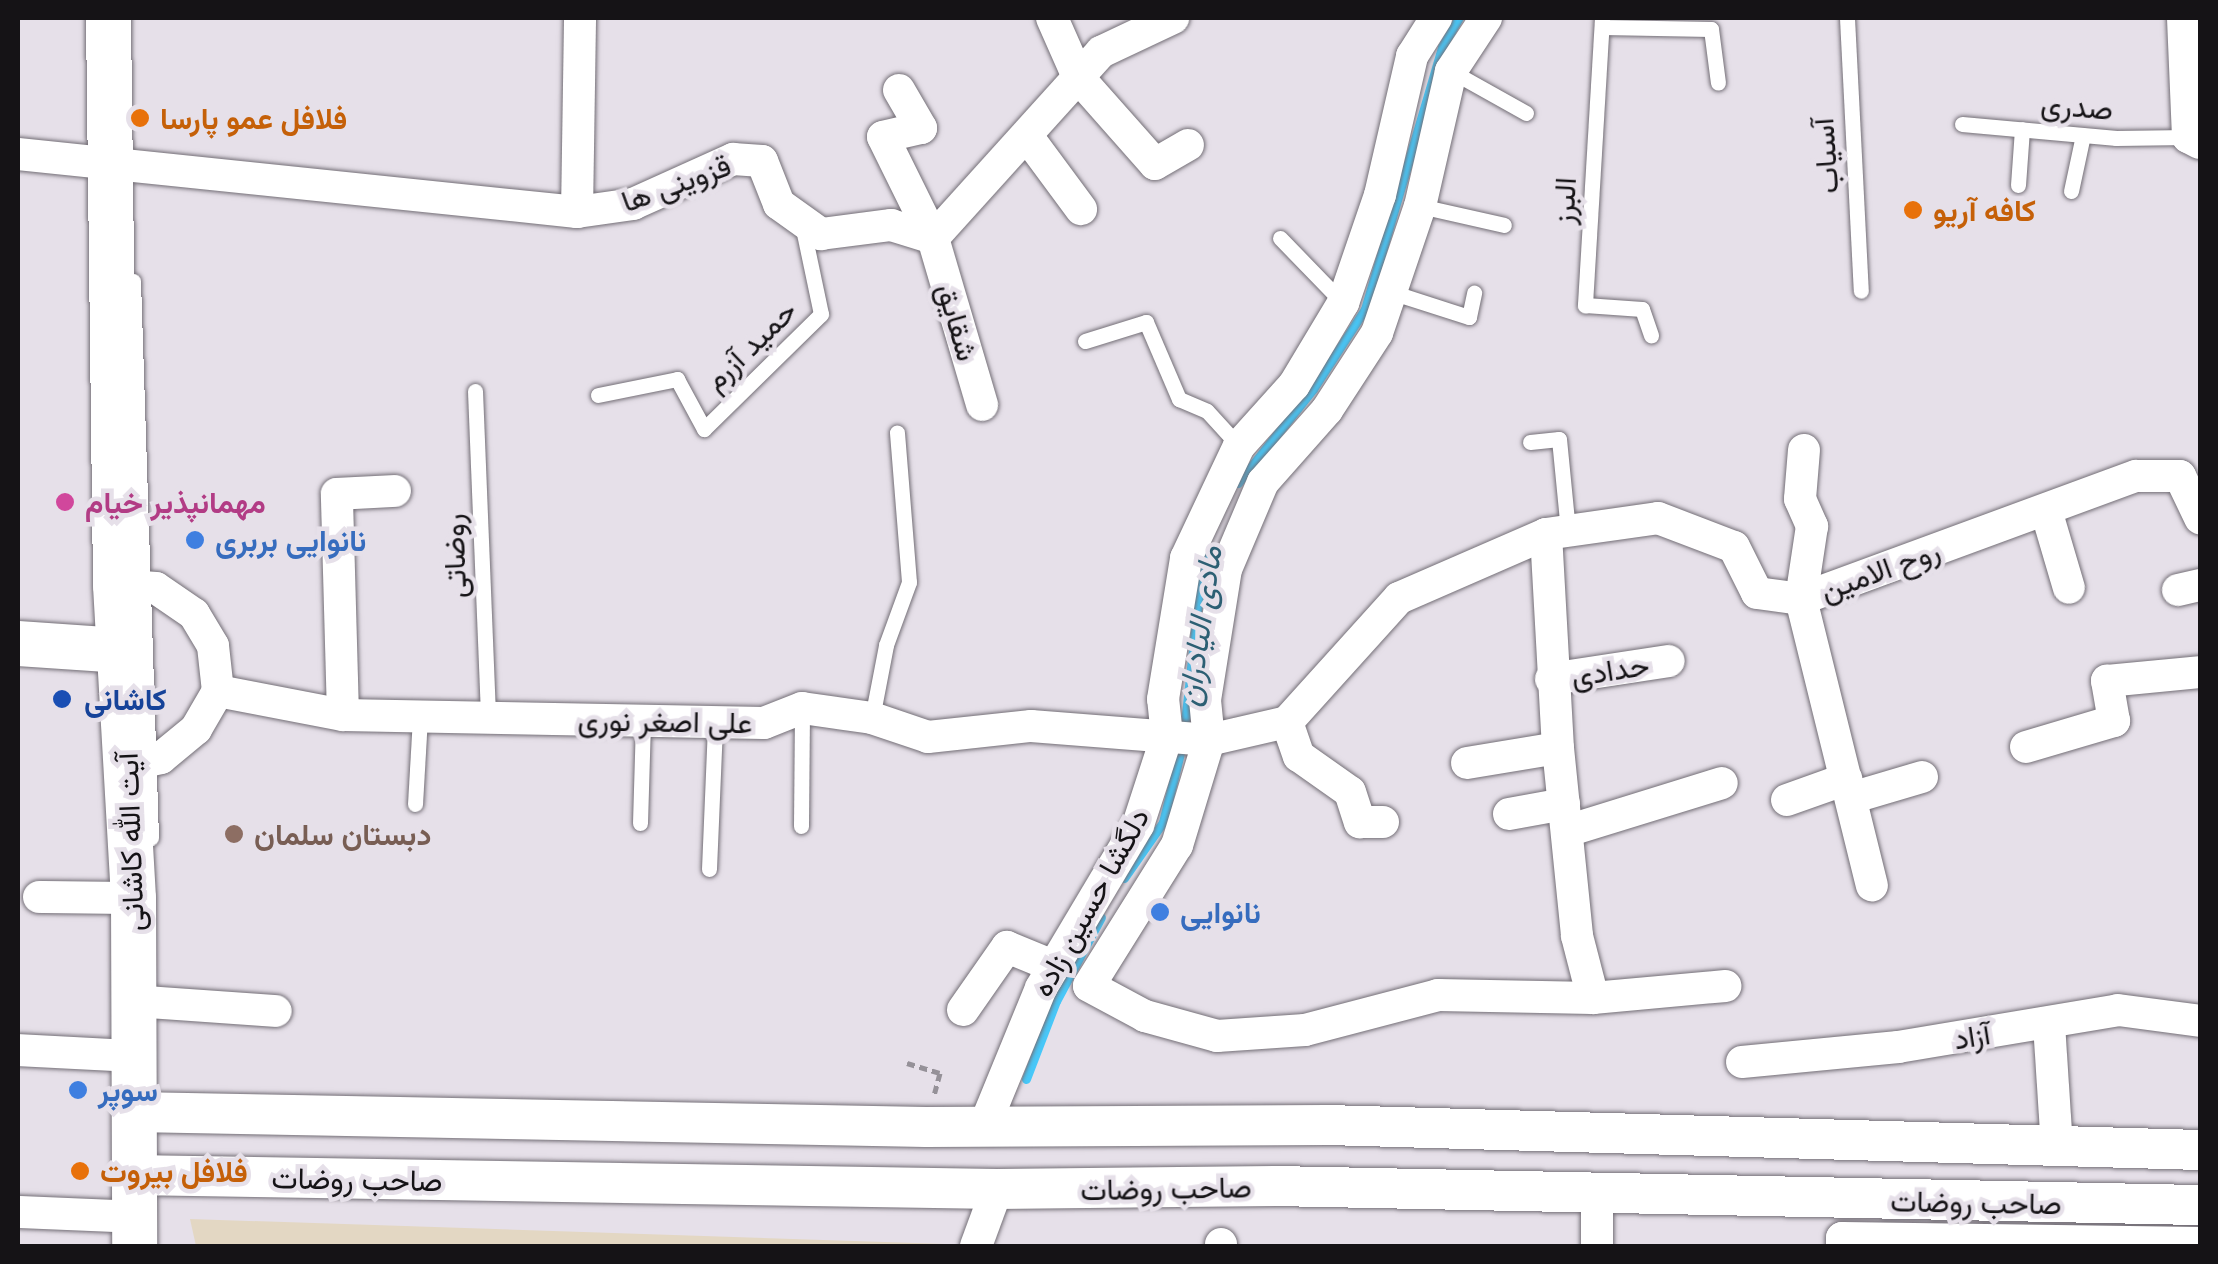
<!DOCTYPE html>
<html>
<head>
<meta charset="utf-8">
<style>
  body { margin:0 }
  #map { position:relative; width:2218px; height:1264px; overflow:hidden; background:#e6e0e9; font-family:"PT Sans",Vazirmatn,sans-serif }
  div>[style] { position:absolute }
  .education>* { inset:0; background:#e3d7c3 }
  .stream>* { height:9px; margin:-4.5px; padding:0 4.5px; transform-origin:4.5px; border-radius:4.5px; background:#48c8f9 }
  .path>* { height:5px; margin-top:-2.5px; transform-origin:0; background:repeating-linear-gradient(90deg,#959198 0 8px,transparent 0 13px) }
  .roads { filter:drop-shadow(0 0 2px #736e76) drop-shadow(0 0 2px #736e76) }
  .service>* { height:15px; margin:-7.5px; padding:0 7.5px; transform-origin:7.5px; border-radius:7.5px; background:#fff }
  .minor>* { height:32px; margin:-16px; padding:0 16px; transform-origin:16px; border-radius:16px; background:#fff }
  .tertiary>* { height:40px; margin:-20px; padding:0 20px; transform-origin:20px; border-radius:20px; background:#fff }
  .secondary>* { height:45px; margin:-22.5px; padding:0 22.5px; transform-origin:22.5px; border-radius:22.5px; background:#fff }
  .dots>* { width:28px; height:28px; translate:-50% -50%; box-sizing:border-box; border:5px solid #e6e0e9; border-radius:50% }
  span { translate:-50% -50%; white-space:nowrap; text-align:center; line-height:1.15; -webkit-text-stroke:9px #e6e0e9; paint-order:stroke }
  .street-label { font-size:30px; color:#151316 }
  .food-label { font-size:30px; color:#c56008; font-weight:700 }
  .left { translate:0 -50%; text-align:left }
  .hotel-label { font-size:30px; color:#b23c85; font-weight:700 }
  .shop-label { font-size:30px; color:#366cbe; font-weight:700 }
  .transit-label { font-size:30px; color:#164399; font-weight:700 }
  .education-label { font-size:30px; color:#785e54; font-weight:700 }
  .water-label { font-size:32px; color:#2c5f73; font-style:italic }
  .frame { position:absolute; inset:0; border:20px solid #151316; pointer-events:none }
</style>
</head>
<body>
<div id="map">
  <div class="education">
    <div style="clip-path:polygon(190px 1219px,945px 1244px,196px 1246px)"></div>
  </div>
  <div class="stream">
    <div style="left:1238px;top:483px;width:120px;rotate:-51.4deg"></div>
    <div style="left:1313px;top:389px;width:95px;rotate:-57deg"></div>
    <div style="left:1365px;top:309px;width:273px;rotate:-73.6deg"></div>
    <div style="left:1442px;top:47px;width:34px;rotate:-60deg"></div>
    <div style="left:1124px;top:878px;width:68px;rotate:-55.1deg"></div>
    <div style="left:1163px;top:822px;width:83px;rotate:-76.1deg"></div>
    <div style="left:1183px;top:741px;width:193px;rotate:-83.8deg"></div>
    <div style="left:1026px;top:1079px;width:84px;rotate:-69deg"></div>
    <div style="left:1056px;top:1001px;width:95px;rotate:-61.8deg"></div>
  </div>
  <div class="path">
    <div style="left:907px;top:1063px;width:34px;rotate:17deg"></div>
    <div style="left:940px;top:1073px;width:23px;rotate:105deg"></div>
  </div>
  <div class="roads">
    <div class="service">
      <div style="left:1602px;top:18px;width:288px;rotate:93.4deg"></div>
      <div style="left:1585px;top:305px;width:57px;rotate:4deg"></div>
      <div style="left:1642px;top:309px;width:28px;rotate:71deg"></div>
      <div style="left:1847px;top:18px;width:273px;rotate:87.1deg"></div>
      <div style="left:1602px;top:27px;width:109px;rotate:1.1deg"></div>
      <div style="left:1711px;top:29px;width:54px;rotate:82.6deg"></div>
      <div style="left:1451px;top:71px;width:86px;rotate:29.2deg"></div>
      <div style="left:1962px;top:124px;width:155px;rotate:5.2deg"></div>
      <div style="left:2116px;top:138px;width:72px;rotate:-0.8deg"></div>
      <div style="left:2018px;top:185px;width:56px;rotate:-85.9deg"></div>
      <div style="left:2071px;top:191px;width:57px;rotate:-77.9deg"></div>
      <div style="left:1420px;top:206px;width:86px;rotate:12.7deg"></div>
      <div style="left:1280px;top:238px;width:91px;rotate:45.9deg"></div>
      <div style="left:133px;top:281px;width:557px;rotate:88.15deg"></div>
      <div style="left:1391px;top:292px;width:82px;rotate:17.8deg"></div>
      <div style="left:1469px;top:317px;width:25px;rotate:-78deg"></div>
      <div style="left:1085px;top:341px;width:64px;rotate:-17.3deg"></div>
      <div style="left:1146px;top:322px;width:84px;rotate:66.8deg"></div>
      <div style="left:1179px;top:399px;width:30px;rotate:23deg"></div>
      <div style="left:1207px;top:411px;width:47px;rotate:47.6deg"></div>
      <div style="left:475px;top:391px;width:327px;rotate:87.7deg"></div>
      <div style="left:598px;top:395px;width:81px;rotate:-11.4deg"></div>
      <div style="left:677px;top:379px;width:57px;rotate:61.6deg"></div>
      <div style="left:704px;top:429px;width:164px;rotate:-44.5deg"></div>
      <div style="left:821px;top:314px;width:92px;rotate:-101.9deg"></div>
      <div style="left:1530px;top:442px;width:29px;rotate:-6deg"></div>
      <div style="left:1559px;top:439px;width:92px;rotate:84.4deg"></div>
      <div style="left:872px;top:718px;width:74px;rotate:-79.1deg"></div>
      <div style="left:886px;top:645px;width:67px;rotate:-69.9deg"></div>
      <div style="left:909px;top:582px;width:150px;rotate:-94.6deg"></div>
      <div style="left:415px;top:804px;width:87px;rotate:-86.7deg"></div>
      <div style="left:640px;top:823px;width:102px;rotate:-88.3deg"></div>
      <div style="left:801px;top:826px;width:118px;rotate:-89.5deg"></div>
      <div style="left:709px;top:869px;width:146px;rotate:-87.6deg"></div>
    </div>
    <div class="minor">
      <div style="left:1052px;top:18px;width:64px;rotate:66.2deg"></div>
      <div style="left:1078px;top:77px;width:116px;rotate:48.5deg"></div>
      <div style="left:1155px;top:164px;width:38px;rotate:-30deg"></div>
      <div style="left:1486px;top:18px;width:64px;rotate:123.4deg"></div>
      <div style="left:1451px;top:71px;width:139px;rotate:102.9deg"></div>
      <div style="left:1420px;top:206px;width:134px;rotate:108.7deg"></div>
      <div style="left:1377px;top:333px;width:92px;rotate:123deg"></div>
      <div style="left:1327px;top:410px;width:96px;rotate:131.6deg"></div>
      <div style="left:1263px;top:482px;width:95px;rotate:113deg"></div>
      <div style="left:1226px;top:569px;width:133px;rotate:99.1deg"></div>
      <div style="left:1205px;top:700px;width:40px;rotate:84.3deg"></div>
      <div style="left:1209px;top:740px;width:110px;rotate:106.9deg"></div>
      <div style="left:1177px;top:845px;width:166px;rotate:122deg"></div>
      <div style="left:1089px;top:986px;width:64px;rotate:28.2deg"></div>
      <div style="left:1145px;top:1016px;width:75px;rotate:15.5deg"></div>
      <div style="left:1217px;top:1036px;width:88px;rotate:-3.9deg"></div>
      <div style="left:1305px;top:1030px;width:138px;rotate:-14.7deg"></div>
      <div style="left:1438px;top:995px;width:155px;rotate:1.1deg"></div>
      <div style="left:1593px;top:998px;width:133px;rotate:-5.2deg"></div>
      <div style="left:2183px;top:18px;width:119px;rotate:87.6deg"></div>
      <div style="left:2188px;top:137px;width:13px;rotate:27deg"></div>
      <div style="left:899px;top:90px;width:44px;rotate:59.9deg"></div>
      <div style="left:921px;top:128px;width:39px;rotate:167deg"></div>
      <div style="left:883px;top:137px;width:113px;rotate:63.7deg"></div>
      <div style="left:933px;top:238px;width:174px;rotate:73.6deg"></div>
      <div style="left:1027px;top:136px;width:91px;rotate:53.5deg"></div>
      <div style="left:18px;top:154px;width:562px;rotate:5.92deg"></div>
      <div style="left:577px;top:212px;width:57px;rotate:-8.1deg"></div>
      <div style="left:633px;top:204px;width:110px;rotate:-24.2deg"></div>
      <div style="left:733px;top:159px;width:29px;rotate:4deg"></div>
      <div style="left:762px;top:161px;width:46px;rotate:68.4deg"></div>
      <div style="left:779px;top:204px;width:52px;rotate:35.5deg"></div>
      <div style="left:821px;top:234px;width:71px;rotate:-7.3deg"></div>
      <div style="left:891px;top:225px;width:44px;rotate:17.2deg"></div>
      <div style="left:933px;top:238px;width:251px;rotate:-47.9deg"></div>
      <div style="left:1101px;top:52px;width:80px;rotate:-25.3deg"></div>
      <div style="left:577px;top:212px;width:194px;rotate:-89.1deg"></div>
      <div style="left:1804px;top:450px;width:49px;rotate:94.7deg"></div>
      <div style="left:1800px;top:499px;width:30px;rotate:66deg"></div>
      <div style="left:1812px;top:526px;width:74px;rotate:98.6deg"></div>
      <div style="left:1801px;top:599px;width:295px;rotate:76.1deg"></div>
      <div style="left:2046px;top:510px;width:81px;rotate:73.6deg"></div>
      <div style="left:1546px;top:534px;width:214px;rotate:86.8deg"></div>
      <div style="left:1558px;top:748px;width:189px;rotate:84.2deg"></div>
      <div style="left:1577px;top:936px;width:64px;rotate:75.5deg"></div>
      <div style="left:115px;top:585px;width:41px;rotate:4.2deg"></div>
      <div style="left:156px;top:588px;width:46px;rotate:34.4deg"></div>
      <div style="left:194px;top:614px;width:37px;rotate:59deg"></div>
      <div style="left:213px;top:646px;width:45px;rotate:83.7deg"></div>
      <div style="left:218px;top:691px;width:44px;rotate:120.1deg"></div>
      <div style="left:196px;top:729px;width:45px;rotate:140.4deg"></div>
      <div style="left:161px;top:758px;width:34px;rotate:168deg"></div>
      <div style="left:2178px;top:590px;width:23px;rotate:-13deg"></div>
      <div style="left:1551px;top:679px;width:119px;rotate:-8.7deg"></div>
      <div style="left:218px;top:691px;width:127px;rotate:10.9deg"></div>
      <div style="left:343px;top:715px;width:421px;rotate:1.1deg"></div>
      <div style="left:764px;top:723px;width:41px;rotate:-21.5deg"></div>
      <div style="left:802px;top:708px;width:71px;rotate:8.1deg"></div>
      <div style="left:872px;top:718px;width:59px;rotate:18.7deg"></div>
      <div style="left:928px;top:737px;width:104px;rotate:-6.1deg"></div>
      <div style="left:1031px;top:726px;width:179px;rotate:4.5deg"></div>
      <div style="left:1209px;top:740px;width:80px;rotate:-13deg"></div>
      <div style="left:1287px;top:722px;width:167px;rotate:-47.9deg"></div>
      <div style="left:1399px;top:598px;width:160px;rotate:-23.5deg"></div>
      <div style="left:1546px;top:534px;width:113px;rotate:-8.1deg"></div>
      <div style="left:1658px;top:518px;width:81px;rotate:20.9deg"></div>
      <div style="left:1734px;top:547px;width:51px;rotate:63.4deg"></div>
      <div style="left:1757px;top:593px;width:44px;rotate:7.8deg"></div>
      <div style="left:1801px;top:599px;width:357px;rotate:-20.2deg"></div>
      <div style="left:2136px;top:476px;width:44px"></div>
      <div style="left:2180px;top:476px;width:47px;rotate:64.5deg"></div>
      <div style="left:343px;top:715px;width:221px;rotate:-91.6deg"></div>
      <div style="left:337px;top:494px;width:58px;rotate:-3deg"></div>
      <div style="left:1287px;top:722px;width:36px;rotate:71deg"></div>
      <div style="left:1299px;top:756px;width:62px;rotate:35.2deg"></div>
      <div style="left:1350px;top:792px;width:32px;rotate:72deg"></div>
      <div style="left:1360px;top:822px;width:23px"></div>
      <div style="left:2026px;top:747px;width:92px;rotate:-16.5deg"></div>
      <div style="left:2114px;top:721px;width:41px;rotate:-99.9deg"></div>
      <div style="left:2107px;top:681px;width:93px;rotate:-5.5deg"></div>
      <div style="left:1467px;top:763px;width:92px;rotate:-9.4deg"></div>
      <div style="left:1851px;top:798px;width:74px;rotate:-16.5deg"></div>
      <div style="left:1787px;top:800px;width:63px;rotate:-19.6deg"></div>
      <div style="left:1509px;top:814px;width:56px;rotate:-10.3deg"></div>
      <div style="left:1567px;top:831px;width:162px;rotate:-17.2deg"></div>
      <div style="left:39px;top:897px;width:94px;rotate:0.6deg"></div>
      <div style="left:133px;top:1001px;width:143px;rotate:4deg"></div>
      <div style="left:963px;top:1010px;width:77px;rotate:-55.1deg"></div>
      <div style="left:1007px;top:947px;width:50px;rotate:22.4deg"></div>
      <div style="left:2049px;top:1024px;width:125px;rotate:86.3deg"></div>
      <div style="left:18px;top:1050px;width:115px;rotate:3deg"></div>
      <div style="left:1742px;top:1062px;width:157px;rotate:-5.5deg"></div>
      <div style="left:1898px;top:1047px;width:223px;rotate:-9.5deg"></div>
      <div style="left:2118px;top:1010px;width:83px;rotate:7.6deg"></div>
      <div style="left:984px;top:1127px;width:150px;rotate:-67.7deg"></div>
      <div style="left:1041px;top:988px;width:190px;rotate:-59.2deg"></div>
      <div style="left:1138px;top:825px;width:94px;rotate:-72deg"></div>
      <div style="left:1167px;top:736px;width:37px;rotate:-96deg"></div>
      <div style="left:1163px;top:699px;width:143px;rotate:-80.7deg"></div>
      <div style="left:1186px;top:558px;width:124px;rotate:-64.7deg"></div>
      <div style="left:1239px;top:446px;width:82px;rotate:-48deg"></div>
      <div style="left:1294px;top:385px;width:96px;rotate:-59.1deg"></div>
      <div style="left:1343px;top:303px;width:114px;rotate:-71.1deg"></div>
      <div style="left:1380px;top:195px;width:143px;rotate:-77deg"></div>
      <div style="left:1412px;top:56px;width:45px;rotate:-57.7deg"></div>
      <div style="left:18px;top:1212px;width:117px;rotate:2.4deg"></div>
      <div style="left:976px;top:1246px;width:61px;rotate:-69.8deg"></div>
      <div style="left:1221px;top:1246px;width:2px;rotate:-90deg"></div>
      <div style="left:1597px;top:1246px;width:49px;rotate:-90deg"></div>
      <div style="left:1842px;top:1246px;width:8px;rotate:-90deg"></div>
      <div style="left:1842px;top:1238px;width:358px;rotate:0.8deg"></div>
    </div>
    <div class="tertiary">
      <div style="left:134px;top:1112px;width:792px;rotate:1.09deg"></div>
      <div style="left:926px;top:1127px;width:401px;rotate:-0.3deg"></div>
      <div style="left:1327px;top:1125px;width:873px;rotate:1.64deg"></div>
      <div style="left:132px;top:1175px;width:865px;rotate:0.93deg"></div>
      <div style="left:997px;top:1189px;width:278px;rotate:-0.6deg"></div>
      <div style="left:1275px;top:1186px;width:925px;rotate:1.18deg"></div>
    </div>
    <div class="secondary">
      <div style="left:108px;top:18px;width:567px;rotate:89.29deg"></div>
      <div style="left:115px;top:585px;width:314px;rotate:86.7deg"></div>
      <div style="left:133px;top:898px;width:348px;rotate:89.8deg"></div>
      <div style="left:18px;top:643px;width:104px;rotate:3.9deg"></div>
    </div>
  </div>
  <div class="dots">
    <div style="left:140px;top:118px;background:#e8710a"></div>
    <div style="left:1913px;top:210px;background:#e8710a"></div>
    <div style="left:65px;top:502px;background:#d1479c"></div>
    <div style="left:195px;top:540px;background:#3f7fe0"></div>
    <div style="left:62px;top:699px;background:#1a4fb4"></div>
    <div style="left:234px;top:834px;background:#8d6e63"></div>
    <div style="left:1160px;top:912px;background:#3f7fe0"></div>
    <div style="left:78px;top:1090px;background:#3f7fe0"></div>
    <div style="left:80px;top:1171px;background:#e8710a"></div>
  </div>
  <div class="street-label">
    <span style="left:2077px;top:106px;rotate:5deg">صدری</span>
    <span style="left:1825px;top:156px;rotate:-94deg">آسیاب</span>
    <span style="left:676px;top:183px;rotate:-20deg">قزوینی ها</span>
    <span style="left:1564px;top:201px;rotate:-87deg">البرز</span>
    <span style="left:958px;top:322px;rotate:74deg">شقایق</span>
    <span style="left:750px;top:345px;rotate:-44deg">حمید آزرم</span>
    <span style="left:454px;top:556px;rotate:-92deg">روضاتی</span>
    <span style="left:1880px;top:570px;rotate:-20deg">روح الامین</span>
    <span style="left:1610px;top:670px;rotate:-9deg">حدادی</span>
    <span style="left:665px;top:721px;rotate:1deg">علی اصغر نوری</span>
    <span style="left:130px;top:842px;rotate:-92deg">آیت الله کاشانی</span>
    <span style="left:1090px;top:902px;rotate:-61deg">دلگشا حسین زاده</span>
    <span style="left:1972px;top:1036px;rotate:-9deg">آزاد</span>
    <span style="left:357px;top:1179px;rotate:1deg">صاحب روضات</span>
    <span style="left:1166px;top:1188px;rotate:-1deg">صاحب روضات</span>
    <span style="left:1976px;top:1202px;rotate:1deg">صاحب روضات</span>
  </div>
  <div class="food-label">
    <span class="left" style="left:160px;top:118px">فلافل عمو پارسا</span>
    <span class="left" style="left:1933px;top:210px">کافه آریو</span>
    <span class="left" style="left:100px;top:1171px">فلافل بیروت</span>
  </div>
  <div class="hotel-label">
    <span class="left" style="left:85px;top:502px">مهمانپذیر خیام</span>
  </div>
  <div class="shop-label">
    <span class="left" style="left:215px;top:540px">نانوایی بربری</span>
    <span class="left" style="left:1180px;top:912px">نانوایی</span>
    <span class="left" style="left:98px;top:1090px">سوپر</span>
  </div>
  <div class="transit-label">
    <span class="left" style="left:84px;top:699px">کاشانی</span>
  </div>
  <div class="education-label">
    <span class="left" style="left:254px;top:834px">دبستان سلمان</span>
  </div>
  <div class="water-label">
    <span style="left:1199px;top:626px;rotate:-82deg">مادی الیادران</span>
  </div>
  <div class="frame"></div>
</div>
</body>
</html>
